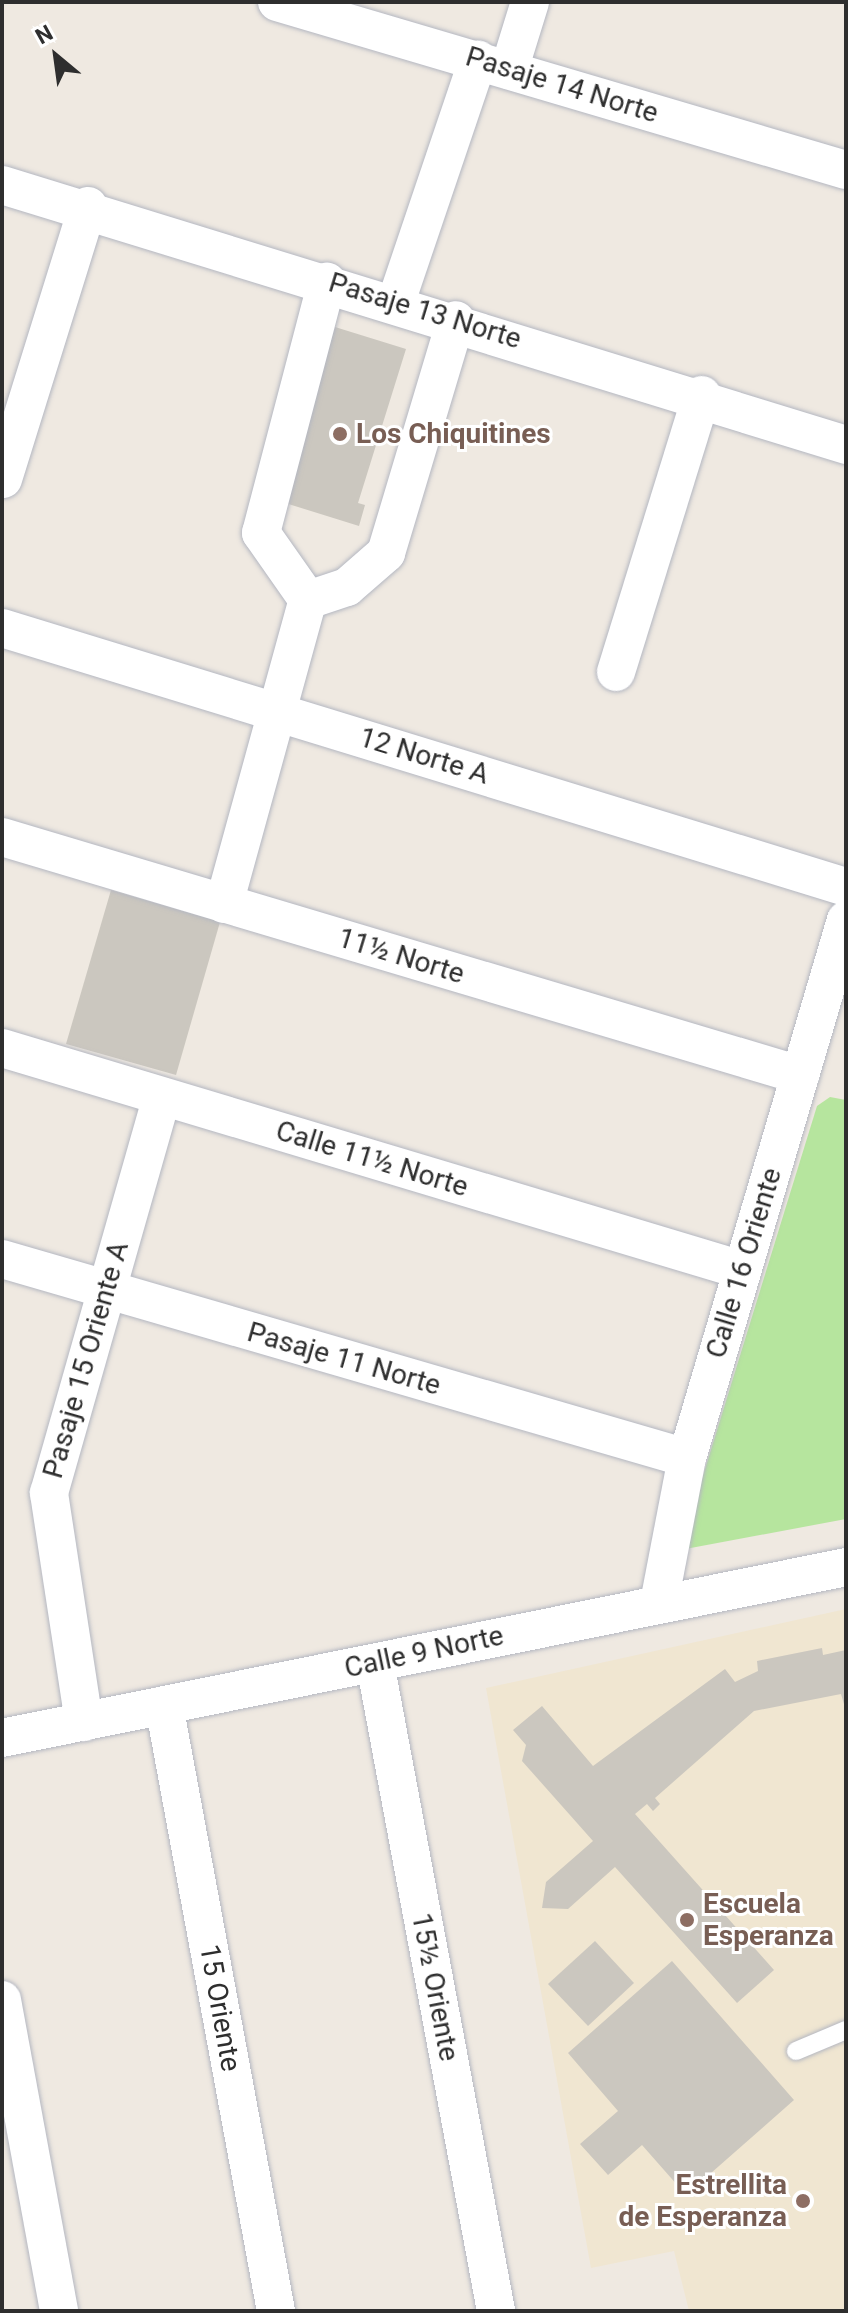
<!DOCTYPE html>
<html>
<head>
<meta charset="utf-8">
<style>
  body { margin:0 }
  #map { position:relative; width:848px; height:2313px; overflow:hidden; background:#efe9e1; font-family:Roboto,sans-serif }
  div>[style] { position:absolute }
  .education>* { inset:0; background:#f0e6d1 }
  .green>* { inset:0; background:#b6e59e }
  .building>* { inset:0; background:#cbc7bf }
  .roads { filter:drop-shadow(0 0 2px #b4b7c1) drop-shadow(0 0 2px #b4b7c1) }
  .lane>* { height:18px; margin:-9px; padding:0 9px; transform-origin:9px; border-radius:9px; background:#fff }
  .street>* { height:38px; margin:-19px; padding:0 19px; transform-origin:19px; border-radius:19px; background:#fff }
  .dots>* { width:22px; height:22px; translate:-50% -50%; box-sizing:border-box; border:4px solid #fff; border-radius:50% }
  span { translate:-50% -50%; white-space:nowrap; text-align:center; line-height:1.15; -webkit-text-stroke:6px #fff; paint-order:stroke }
  .street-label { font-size:28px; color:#2e2e2e }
  .education-label { font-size:28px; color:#785e54; font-weight:700 }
  .left { translate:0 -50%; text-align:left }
  .right { translate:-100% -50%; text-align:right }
  .frame { position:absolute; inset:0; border:4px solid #2e2e2e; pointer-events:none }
  .north { position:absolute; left:16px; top:16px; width:80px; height:80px; -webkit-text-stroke:6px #fff; paint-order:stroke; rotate:331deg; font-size:22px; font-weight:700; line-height:32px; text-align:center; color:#2e2e2e }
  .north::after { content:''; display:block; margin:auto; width:28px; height:36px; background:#2e2e2e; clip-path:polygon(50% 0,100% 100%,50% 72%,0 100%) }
</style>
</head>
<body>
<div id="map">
  <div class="education">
    <div style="clip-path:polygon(846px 1609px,846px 2311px,689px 2311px,674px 2251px,591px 2268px,486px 1688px)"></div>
  </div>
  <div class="green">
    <div style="clip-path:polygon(830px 1097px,846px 1100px,846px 1519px,680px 1550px,817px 1106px)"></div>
  </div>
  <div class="building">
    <div style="clip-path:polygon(335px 327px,406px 349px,358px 503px,365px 505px,359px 526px,282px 502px)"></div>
    <div style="clip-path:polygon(111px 890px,220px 922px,176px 1075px,66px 1044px)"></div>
    <div style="clip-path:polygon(822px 1648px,823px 1655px,846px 1650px,846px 1711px,841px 1694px,754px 1711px,655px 1798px,660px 1804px,653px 1811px,647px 1804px,635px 1814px,774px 1970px,737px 2003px,615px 1867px,568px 1909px,542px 1908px,546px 1882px,593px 1841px,522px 1761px,526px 1745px,513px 1730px,542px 1706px,593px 1766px,725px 1669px,735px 1682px,758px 1671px,757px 1661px)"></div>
    <div style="clip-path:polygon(595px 1941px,634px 1983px,588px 2026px,548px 1984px)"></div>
    <div style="clip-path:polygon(672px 1961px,794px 2100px,686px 2195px,642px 2145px,608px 2175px,580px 2144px,618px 2111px,568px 2053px)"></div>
  </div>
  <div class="roads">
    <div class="lane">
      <div style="left:796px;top:2051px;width:54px;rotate:-22.8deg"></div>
    </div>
    <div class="street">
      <div style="left:277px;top:2px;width:593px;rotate:16.45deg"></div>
      <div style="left:509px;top:70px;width:71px;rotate:-72.8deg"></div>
      <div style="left:2px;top:185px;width:883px;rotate:17.12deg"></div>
      <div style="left:396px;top:302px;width:256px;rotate:-71.3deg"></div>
      <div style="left:3px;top:479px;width:286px;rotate:-72.7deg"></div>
      <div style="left:308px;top:600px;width:82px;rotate:-125deg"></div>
      <div style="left:261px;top:533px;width:260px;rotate:-75.3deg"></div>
      <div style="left:308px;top:600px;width:41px;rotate:-18.4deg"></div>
      <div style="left:347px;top:587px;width:52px;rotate:-41.1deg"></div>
      <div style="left:386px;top:553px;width:243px;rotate:-73.3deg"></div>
      <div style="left:2px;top:628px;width:883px;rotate:17.06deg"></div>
      <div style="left:616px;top:672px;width:290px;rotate:-72.8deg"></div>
      <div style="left:2px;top:837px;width:833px;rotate:16.61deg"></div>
      <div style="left:224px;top:904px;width:315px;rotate:-74.6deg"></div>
      <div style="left:2px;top:1048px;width:773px;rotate:16.7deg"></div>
      <div style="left:2px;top:1259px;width:713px;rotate:16.2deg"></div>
      <div style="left:659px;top:1603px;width:148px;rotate:-79.1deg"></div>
      <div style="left:687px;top:1458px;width:561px;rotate:-73.54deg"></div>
      <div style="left:375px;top:1663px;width:659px;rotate:79.42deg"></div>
      <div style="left:164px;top:1705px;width:616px;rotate:79.53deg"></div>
      <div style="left:84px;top:1722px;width:232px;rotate:-98.7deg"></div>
      <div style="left:49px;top:1493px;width:412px;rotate:-74.1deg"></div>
      <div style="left:2px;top:1738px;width:861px;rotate:-11.45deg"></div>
      <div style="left:2px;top:2000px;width:316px;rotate:79.6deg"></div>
    </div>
  </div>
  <div class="dots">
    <div style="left:340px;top:434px;background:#8d6e63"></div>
    <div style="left:687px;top:1920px;background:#8d6e63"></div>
    <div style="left:803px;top:2201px;background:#8d6e63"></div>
  </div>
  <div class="street-label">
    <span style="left:562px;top:85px;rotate:17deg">Pasaje 14 Norte</span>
    <span style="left:425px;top:311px;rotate:17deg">Pasaje 13 Norte</span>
    <span style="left:424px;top:756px;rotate:17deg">12 Norte A</span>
    <span style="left:401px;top:956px;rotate:17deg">11½ Norte</span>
    <span style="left:372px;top:1159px;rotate:17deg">Calle 11½ Norte</span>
    <span style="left:744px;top:1263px;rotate:-73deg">Calle 16 Oriente</span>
    <span style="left:344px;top:1359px;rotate:16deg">Pasaje 11 Norte</span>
    <span style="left:86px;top:1360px;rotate:-74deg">Pasaje 15 Oriente A</span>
    <span style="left:424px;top:1652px;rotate:-12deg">Calle 9 Norte</span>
    <span style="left:435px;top:1987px;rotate:79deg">15½ Oriente</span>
    <span style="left:220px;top:2008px;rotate:80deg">15 Oriente</span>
  </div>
  <div class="education-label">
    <span class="left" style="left:356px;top:434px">Los Chiquitines</span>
    <span class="left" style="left:703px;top:1920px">Escuela<br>Esperanza</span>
    <span class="right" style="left:787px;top:2201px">Estrellita<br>de Esperanza</span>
  </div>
  <div class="frame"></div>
  <div class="north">N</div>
</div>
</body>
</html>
